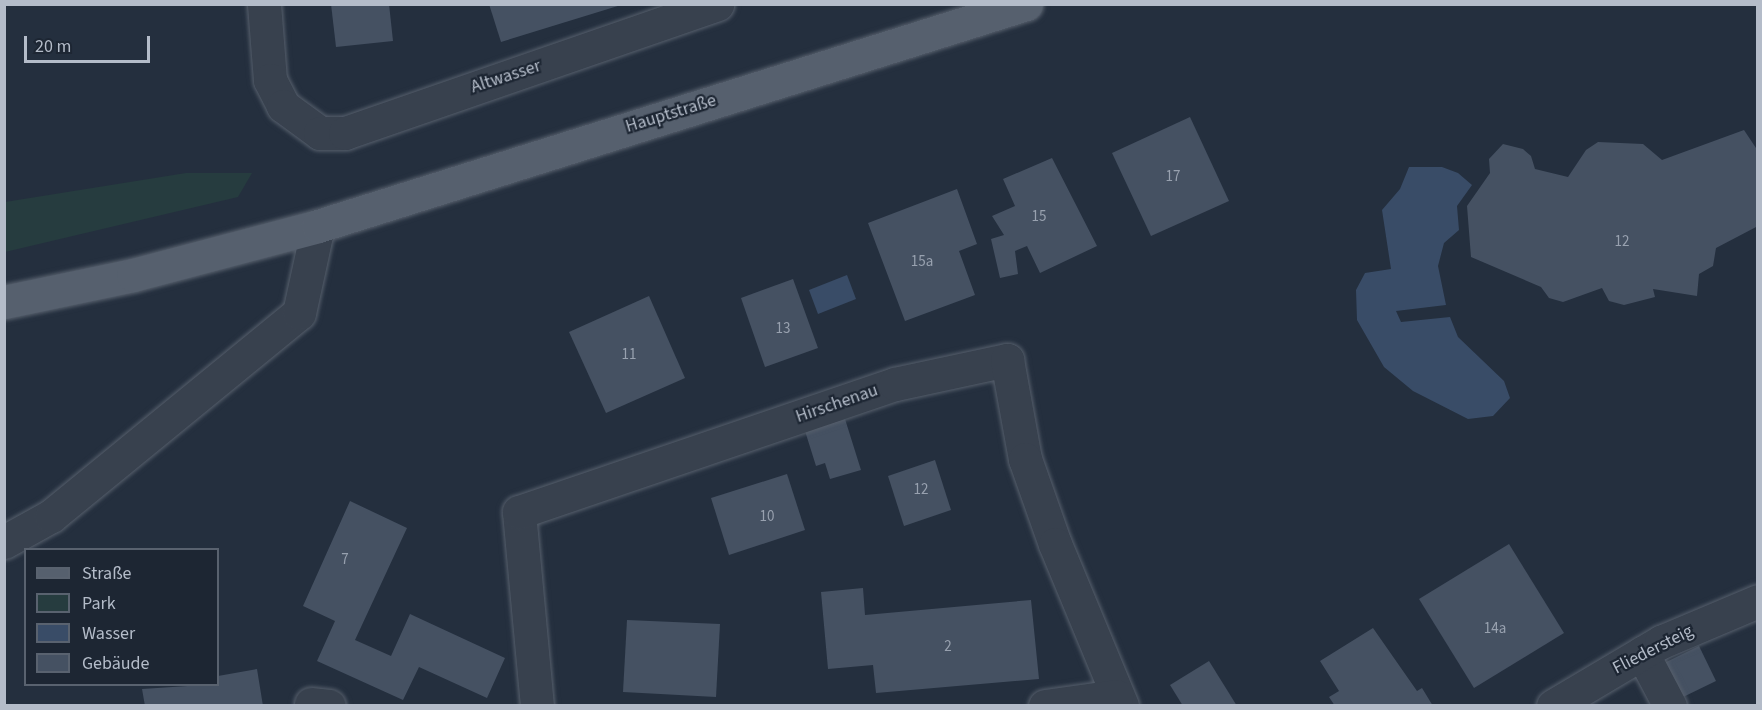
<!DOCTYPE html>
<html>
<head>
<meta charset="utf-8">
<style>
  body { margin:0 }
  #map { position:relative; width:1762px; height:710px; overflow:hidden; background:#242f3e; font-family:"Source Sans 3",sans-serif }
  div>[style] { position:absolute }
  .green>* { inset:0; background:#263c3f }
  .water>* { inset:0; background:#394c67 }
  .building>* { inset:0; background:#455162 }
  .roads { filter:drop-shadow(0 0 2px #565f6c) drop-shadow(0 0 2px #565f6c) }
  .minor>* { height:33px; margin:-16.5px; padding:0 16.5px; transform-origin:16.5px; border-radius:16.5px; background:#38414e }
  .major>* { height:33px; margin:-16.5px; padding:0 16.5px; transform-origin:16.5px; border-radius:16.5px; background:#56606e }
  span { translate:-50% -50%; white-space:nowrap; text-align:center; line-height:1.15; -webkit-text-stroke:4.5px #1d2633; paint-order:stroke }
  .number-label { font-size:15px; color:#98a1af }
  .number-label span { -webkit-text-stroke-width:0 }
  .street-label { font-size:18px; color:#b4bcc9 }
  .frame { position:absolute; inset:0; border:6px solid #b4bcc9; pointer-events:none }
  .legend { position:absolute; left:24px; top:548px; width:195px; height:138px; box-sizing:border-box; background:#1d2633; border:2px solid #59626f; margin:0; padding:8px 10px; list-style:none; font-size:18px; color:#b4bcc9 }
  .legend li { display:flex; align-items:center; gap:12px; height:30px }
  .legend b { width:30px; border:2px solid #59626f }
  .scale { position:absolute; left:24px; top:36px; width:126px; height:27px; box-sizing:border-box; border:3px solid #b4bcc9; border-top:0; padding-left:8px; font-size:18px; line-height:21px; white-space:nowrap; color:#b4bcc9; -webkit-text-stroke:4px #1d2633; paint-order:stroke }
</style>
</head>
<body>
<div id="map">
  <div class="green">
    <div style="clip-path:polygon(186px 173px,252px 173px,238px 197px,5px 252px,5px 202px)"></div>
  </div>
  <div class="water">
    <div style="clip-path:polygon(1409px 167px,1442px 167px,1458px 173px,1472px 185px,1457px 206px,1459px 230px,1444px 243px,1438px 266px,1446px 305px,1396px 311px,1401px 322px,1450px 317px,1458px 337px,1504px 381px,1510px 398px,1493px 416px,1468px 419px,1413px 391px,1384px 367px,1357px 320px,1356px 290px,1365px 273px,1391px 269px,1382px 210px,1400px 189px)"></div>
    <div style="clip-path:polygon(847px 275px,856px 299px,818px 314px,809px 290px)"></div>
  </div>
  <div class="building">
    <div style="clip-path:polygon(331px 4px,389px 4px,393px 41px,336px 47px)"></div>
    <div style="clip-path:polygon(489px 4px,621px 4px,621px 5px,501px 42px)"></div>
    <div style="clip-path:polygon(1190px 117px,1229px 201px,1151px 236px,1112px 153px)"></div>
    <div style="clip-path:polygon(1744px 130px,1758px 151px,1758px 226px,1716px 248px,1713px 266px,1699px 274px,1697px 296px,1653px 289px,1655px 297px,1624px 305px,1609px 301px,1602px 288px,1563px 302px,1549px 298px,1541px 287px,1471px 257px,1467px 206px,1490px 173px,1489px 159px,1503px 144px,1523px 149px,1531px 156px,1535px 169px,1568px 177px,1586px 150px,1598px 142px,1643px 144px,1662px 160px)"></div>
    <div style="clip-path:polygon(1052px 158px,1097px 246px,1040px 273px,1027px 246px,1015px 251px,1018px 274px,1000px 278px,991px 239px,1004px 235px,992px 216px,1015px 206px,1003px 179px)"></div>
    <div style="clip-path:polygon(957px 189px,977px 244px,959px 251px,975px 295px,905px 321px,868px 223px)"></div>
    <div style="clip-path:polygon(793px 279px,818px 348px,765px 367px,741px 298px)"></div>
    <div style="clip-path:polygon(649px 296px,685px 378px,606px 413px,569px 332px)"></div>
    <div style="clip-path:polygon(845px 419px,861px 470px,830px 479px,825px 463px,816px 466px,805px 431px)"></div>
    <div style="clip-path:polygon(935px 460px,951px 510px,904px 526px,888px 476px)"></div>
    <div style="clip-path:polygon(787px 474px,805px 530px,729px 555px,711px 498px)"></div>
    <div style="clip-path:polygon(350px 501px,407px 528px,355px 640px,391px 656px,410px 614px,505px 658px,487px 698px,419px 667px,403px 700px,317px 661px,335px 621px,303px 606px)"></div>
    <div style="clip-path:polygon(1509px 544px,1564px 633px,1474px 688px,1419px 599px)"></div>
    <div style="clip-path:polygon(863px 588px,865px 615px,1031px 600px,1039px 679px,876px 693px,873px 665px,828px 669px,821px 592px)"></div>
    <div style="clip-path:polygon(627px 620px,720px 624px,716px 697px,623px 692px)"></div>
    <div style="clip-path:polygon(1373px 628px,1417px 691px,1422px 688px,1433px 706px,1335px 706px,1329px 697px,1339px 691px,1320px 661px)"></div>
    <div style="clip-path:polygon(1699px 646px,1716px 681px,1681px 698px,1664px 663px)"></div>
    <div style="clip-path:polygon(1209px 661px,1237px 706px,1183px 706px,1170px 685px)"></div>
    <div style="clip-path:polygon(257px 669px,263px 706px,145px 706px,142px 689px,218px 684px,218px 676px)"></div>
  </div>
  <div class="roads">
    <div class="minor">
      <div style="left:264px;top:4px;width:76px;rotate:85.5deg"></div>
      <div style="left:270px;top:80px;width:29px;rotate:63deg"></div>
      <div style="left:283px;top:106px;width:46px;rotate:36.1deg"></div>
      <div style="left:320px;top:133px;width:25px"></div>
      <div style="left:345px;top:133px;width:394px;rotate:-19.1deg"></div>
      <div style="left:4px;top:542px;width:54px;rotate:-29deg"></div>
      <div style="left:51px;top:516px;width:320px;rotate:-39.3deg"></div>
      <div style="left:299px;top:313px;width:89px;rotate:-77.7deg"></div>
      <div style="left:1642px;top:653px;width:60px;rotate:62.2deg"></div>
      <div style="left:311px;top:704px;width:18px;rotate:6deg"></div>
      <div style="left:537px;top:706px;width:195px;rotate:-95.3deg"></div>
      <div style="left:519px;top:512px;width:397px;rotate:-18.8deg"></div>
      <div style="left:895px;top:384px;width:115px;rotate:-12.1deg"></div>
      <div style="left:1007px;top:360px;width:101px;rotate:79.7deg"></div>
      <div style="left:1025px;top:459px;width:90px;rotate:70.6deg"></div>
      <div style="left:1055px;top:544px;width:175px;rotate:67.5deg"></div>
      <div style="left:1045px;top:706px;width:72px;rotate:-8deg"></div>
      <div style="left:1553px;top:706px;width:126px;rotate:-30.7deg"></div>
      <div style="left:1661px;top:642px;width:105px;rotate:-22.9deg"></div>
    </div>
    <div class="major">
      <div style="left:4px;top:302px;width:132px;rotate:-11.8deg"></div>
      <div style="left:133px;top:275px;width:191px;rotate:-14.8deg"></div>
      <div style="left:318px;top:226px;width:742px;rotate:-17.41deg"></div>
    </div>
  </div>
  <div class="number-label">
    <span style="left:1173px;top:177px">17</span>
    <span style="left:1039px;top:217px">15</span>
    <span style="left:1622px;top:242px">12</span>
    <span style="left:922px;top:262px">15a</span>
    <span style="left:783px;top:329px">13</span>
    <span style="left:629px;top:355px">11</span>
    <span style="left:921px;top:490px">12</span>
    <span style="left:767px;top:517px">10</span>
    <span style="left:345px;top:560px">7</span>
    <span style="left:1495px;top:629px">14a</span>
    <span style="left:948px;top:647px">2</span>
  </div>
  <div class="street-label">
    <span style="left:506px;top:77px;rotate:-18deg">Altwasser</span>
    <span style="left:671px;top:114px;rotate:-17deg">Hauptstraße</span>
    <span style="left:837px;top:404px;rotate:-19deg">Hirschenau</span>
    <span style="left:1653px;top:650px;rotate:-27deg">Fliedersteig</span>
  </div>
  <div class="frame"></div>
  <ul class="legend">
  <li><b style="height:8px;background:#56606e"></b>Straße</li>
  <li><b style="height:16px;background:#263c3f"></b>Park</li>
  <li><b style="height:16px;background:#394c67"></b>Wasser</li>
  <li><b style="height:16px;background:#455162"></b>Gebäude</li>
  </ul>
  <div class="scale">20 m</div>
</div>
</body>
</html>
